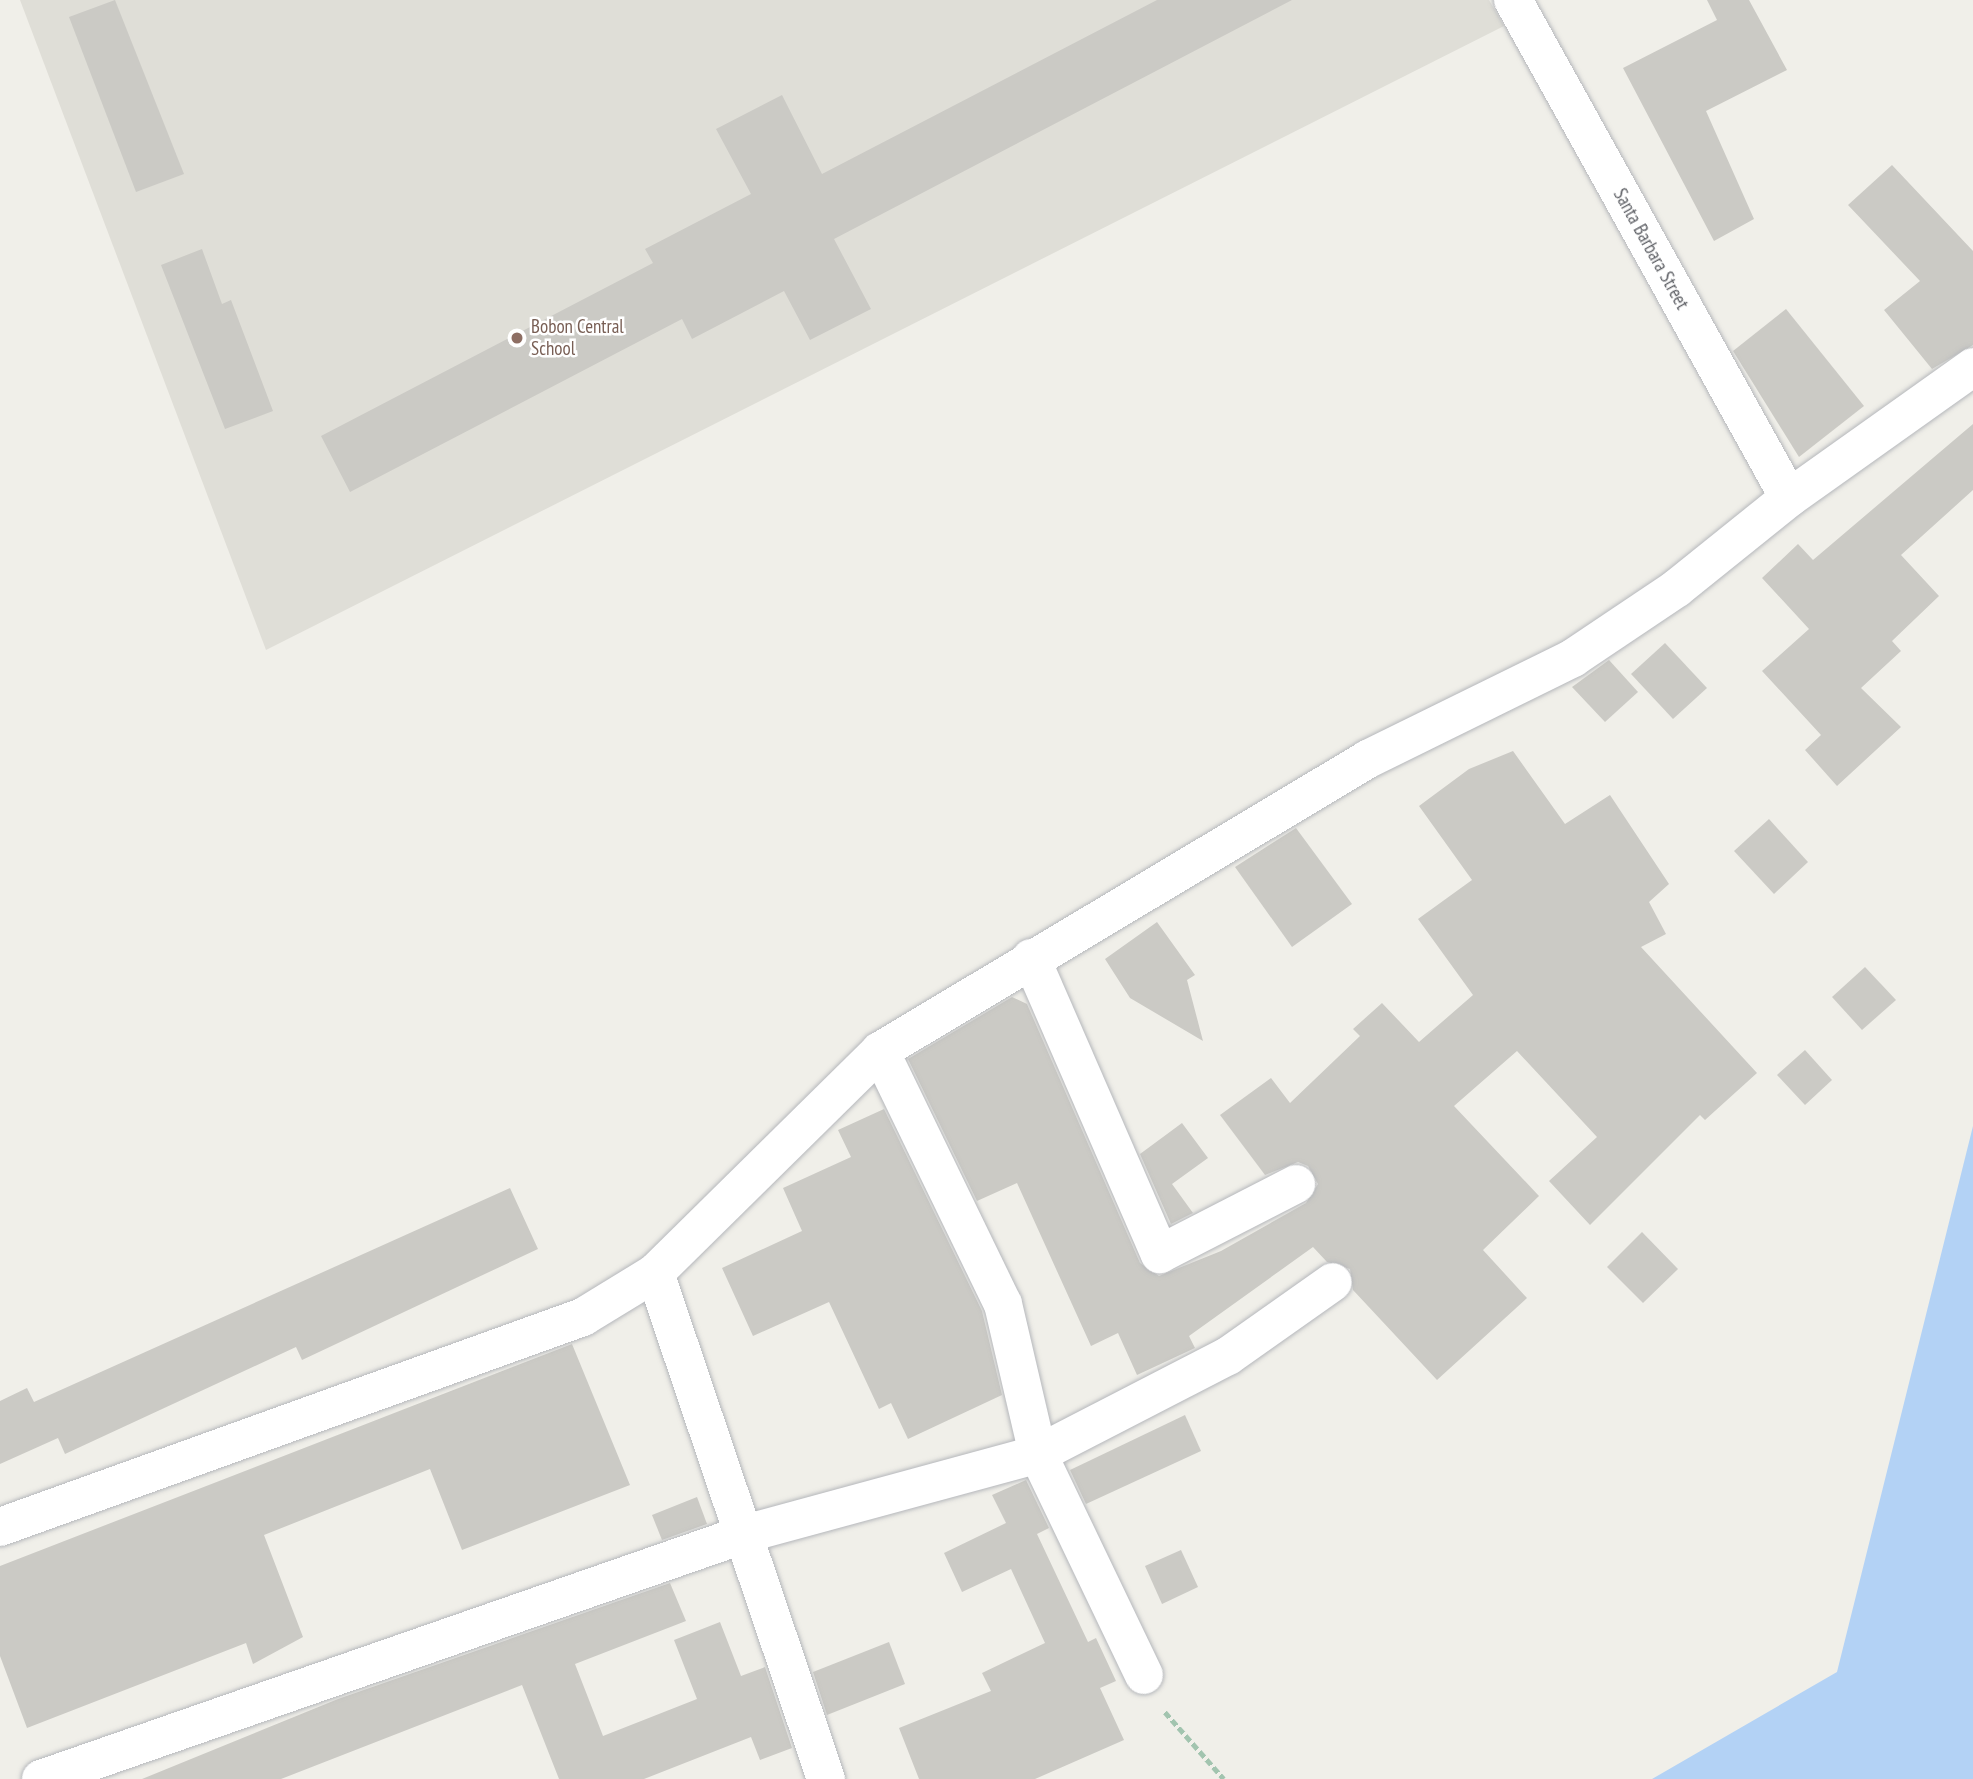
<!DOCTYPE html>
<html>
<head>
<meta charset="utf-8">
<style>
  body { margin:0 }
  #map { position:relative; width:1973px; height:1779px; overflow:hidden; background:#f0efe9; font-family:"PT Sans Narrow",sans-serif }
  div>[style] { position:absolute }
  .education>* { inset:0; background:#dfded7 }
  .water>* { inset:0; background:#b3d2f5 }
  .building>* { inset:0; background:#cbcac5 }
  .path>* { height:4.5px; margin-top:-2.25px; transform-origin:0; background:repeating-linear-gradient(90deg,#a2c4af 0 7px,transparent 0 10.5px) }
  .roads { filter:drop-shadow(0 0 2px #b5b7bb) drop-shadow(0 0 2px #b5b7bb) }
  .street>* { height:38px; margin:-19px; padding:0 19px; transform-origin:19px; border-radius:19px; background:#fff }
  .dots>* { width:19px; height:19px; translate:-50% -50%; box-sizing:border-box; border:4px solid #fff; border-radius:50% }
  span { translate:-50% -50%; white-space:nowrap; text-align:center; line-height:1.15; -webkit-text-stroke:5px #fff; paint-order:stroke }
  .street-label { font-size:19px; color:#606267 }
  .education-label { font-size:19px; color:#785e54 }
  .left { translate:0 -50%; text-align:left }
</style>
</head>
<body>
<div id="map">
  <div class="education">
    <div style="clip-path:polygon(20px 0,1489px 0,1504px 26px,266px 650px)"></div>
  </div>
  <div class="water">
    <div style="clip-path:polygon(1973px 1126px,1973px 1779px,1652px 1779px,1837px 1672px)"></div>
  </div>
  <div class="building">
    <div style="clip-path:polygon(115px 0,184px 174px,136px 192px,69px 17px)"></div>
    <div style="clip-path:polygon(1157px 0,1292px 0,834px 239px,871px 309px,810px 340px,784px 291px,692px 339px,682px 319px,350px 492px,321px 436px,653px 263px,645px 249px,751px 194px,716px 129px,782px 95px,822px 174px)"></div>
    <div style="clip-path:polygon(1707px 0,1749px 0,1787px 70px,1706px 111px,1754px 219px,1714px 241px,1623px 68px,1717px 20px)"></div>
    <div style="clip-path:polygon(1892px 165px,1973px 251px,1973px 345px,1932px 369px,1884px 310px,1920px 281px,1848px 205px)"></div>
    <div style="clip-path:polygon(202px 249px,222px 304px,231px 300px,273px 411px,225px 429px,161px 265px)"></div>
    <div style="clip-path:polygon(1786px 309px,1864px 406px,1799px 457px,1733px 351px)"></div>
    <div style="clip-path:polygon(1973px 424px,1973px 490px,1901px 555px,1939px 596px,1892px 641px,1901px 651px,1861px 688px,1901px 727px,1837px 786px,1805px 750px,1821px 735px,1762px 671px,1809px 629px,1762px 578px,1798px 544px,1813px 560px)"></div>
    <div style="clip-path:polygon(1665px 643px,1707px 688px,1673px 719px,1631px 674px)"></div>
    <div style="clip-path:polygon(1609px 660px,1638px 692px,1605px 722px,1572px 687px)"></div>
    <div style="clip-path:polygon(1513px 751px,1565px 824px,1610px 795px,1669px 884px,1649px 902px,1666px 934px,1641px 947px,1757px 1073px,1705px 1120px,1700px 1115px,1590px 1225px,1549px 1181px,1597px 1137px,1517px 1051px,1454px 1106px,1539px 1196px,1483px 1250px,1527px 1298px,1437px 1380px,1353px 1290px,1350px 1269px,1327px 1262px,1313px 1247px,1189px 1336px,1195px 1348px,1137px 1375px,1118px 1333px,1091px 1346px,1017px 1183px,977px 1201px,908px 1059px,1012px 997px,1027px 1004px,1140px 1263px,1159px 1276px,1221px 1251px,1306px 1203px,1318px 1184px,1308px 1166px,1298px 1162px,1265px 1175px,1220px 1115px,1271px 1078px,1290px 1103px,1360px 1036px,1353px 1029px,1382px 1003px,1419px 1042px,1473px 995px,1418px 919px,1472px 880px,1419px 806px,1469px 769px)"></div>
    <div style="clip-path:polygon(1769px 819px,1808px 862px,1774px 894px,1734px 851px)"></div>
    <div style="clip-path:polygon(1296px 828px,1352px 904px,1292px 947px,1235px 867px)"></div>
    <div style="clip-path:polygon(1157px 922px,1195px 975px,1187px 980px,1203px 1041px,1130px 998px,1105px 959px)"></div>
    <div style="clip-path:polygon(1865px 967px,1896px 1000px,1862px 1030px,1832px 997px)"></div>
    <div style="clip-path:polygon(1805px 1050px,1832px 1080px,1805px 1105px,1777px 1075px)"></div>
    <div style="clip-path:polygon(884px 1109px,982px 1311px,1002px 1395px,908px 1439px,891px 1403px,879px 1409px,829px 1302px,753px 1336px,722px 1268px,802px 1231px,783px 1188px,851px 1157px,838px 1130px)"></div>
    <div style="clip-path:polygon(1182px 1123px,1208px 1158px,1172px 1184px,1193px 1213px,1171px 1224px,1140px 1154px)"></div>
    <div style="clip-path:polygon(510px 1188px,538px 1249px,302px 1360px,296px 1347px,65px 1454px,58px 1438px,0 1464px,0 1401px,27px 1388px,34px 1402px)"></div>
    <div style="clip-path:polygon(1642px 1232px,1678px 1269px,1643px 1303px,1607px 1267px)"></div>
    <div style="clip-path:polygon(572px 1344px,630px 1485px,462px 1550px,430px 1469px,264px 1535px,303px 1637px,253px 1664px,246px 1643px,27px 1728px,0 1656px,0 1566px)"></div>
    <div style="clip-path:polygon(1185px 1415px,1201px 1451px,1086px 1504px,1070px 1470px)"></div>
    <div style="clip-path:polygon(1026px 1480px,1049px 1528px,1037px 1534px,1088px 1642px,1096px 1638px,1116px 1681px,1100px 1688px,1124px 1740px,1035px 1779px,919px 1779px,899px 1728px,991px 1691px,982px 1673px,1045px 1643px,1011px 1569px,962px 1592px,944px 1553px,1006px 1523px,992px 1495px)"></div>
    <div style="clip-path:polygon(697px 1497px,707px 1524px,662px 1540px,652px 1515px)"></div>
    <div style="clip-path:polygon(1181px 1550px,1198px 1587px,1162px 1604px,1145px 1566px)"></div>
    <div style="clip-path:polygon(670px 1583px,686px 1621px,575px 1664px,603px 1736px,697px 1699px,674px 1640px,720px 1622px,741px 1676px,765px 1667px,792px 1748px,760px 1760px,751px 1737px,644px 1779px,559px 1779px,522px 1685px,281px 1779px,142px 1779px,338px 1699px)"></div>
    <div style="clip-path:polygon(889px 1642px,905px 1684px,827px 1715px,813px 1672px)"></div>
  </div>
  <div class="path">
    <div style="left:1165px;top:1712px;width:89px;rotate:48.6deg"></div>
  </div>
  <div class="roads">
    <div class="street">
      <div style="left:1513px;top:0;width:569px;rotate:61deg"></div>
      <div style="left:1031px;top:958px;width:323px;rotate:66.5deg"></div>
      <div style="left:1160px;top:1254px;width:153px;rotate:-27.2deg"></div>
      <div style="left:880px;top:1051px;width:281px;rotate:64.1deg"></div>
      <div style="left:1003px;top:1304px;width:154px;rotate:76.9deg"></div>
      <div style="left:1038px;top:1454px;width:245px;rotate:64.4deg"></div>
      <div style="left:655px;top:1273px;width:534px;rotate:71.33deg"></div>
      <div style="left:0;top:1527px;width:620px;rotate:-19.81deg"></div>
      <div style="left:583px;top:1317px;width:84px;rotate:-31.4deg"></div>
      <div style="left:655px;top:1273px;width:316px;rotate:-44.6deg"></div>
      <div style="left:880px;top:1051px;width:569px;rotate:-30.89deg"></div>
      <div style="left:1368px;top:759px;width:229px;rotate:-26.2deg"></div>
      <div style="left:1573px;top:658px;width:125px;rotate:-33.9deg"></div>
      <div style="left:1677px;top:588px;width:144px;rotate:-38.8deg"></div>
      <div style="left:1789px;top:498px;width:226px;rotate:-35.4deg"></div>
      <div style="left:41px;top:1779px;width:749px;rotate:-19.19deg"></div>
      <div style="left:748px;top:1533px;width:301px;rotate:-15.2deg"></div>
      <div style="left:1038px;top:1454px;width:214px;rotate:-27.3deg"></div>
      <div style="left:1228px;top:1356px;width:128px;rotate:-35.2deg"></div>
    </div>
  </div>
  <div class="dots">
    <div style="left:517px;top:338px;background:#8d6e63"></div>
  </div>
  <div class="street-label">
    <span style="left:1651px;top:249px;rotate:61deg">Santa Barbara Street</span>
  </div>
  <div class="education-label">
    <span class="left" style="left:531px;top:338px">Bobon Central<br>School</span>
  </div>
</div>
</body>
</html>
